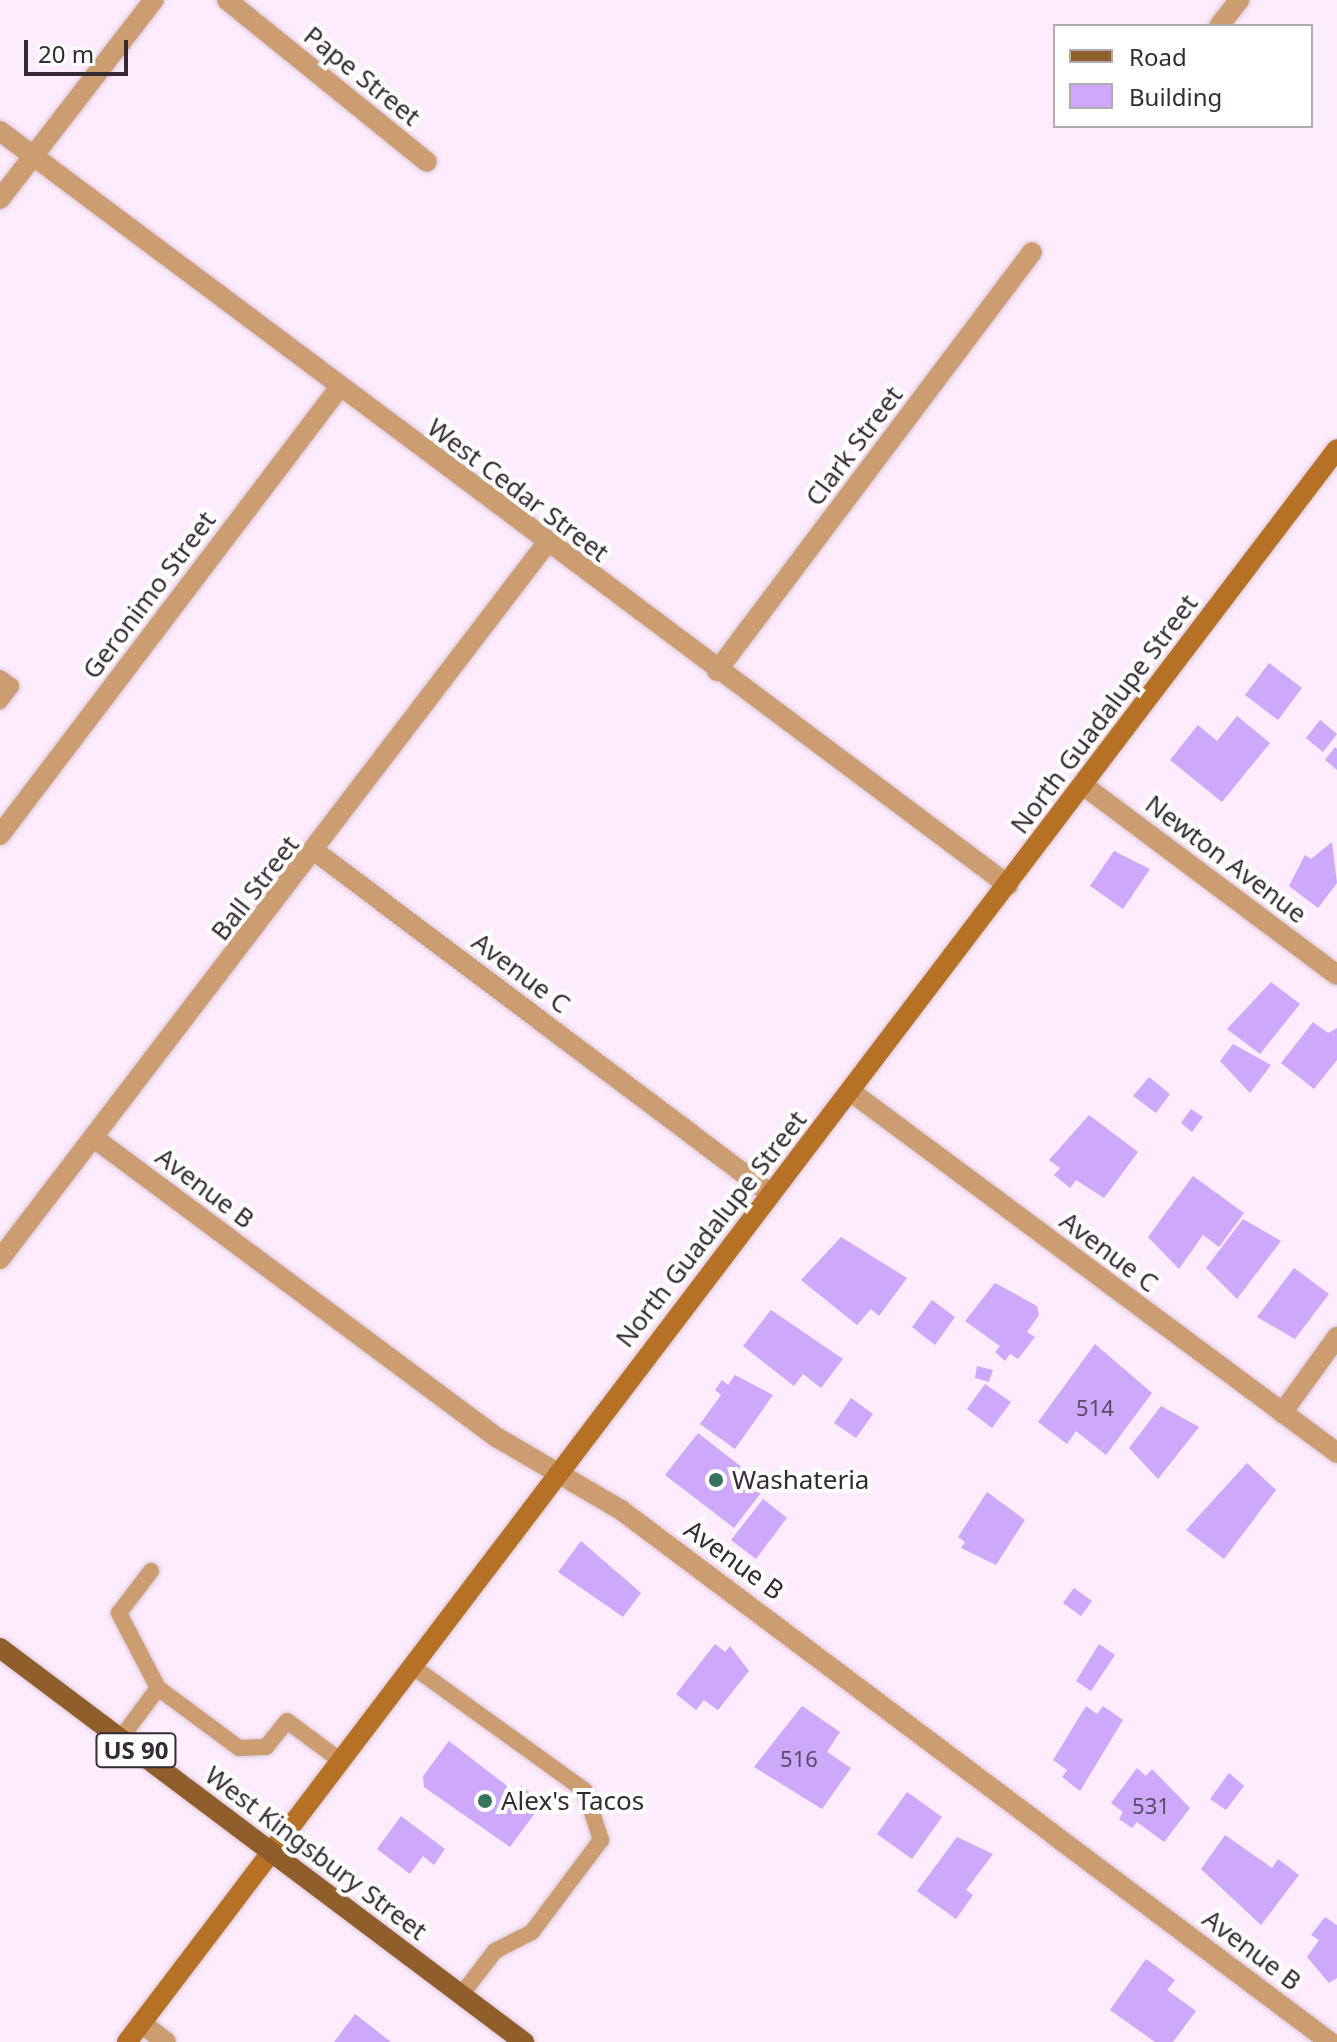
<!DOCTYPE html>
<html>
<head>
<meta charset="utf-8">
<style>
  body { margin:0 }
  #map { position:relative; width:1337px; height:2042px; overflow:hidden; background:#fdecfd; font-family:"Noto Sans",sans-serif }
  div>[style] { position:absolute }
  .building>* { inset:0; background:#cea8fa }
  .roads { filter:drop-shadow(0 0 2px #d9c9d9) drop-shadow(0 0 2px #d9c9d9) }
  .lane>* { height:16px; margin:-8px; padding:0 8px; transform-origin:8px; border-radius:8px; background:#cc9d71 }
  .street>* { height:20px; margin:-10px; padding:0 10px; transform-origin:10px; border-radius:10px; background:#cc9d71 }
  .secondary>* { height:20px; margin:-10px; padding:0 10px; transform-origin:10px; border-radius:10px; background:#b67125 }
  .primary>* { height:20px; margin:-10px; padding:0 10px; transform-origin:10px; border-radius:10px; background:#8f5e2b }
  .dots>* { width:22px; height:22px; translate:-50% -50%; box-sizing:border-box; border:4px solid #fff; border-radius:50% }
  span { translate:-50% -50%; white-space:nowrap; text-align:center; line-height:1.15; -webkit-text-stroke:8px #fff; paint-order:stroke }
  .number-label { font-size:22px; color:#5a4a66 }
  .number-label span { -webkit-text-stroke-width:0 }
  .shield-label span { padding:2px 6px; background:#fff; border:2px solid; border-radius:6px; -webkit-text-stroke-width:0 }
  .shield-label { font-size:24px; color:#342a34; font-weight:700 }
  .street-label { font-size:26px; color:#342a34 }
  .poi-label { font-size:26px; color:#342a34 }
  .left { translate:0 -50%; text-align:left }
  .legend { position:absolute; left:1053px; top:24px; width:260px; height:104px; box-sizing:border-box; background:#fff; border:2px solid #aeaaae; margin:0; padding:10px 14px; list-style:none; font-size:24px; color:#342a34 }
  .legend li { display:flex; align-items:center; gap:16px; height:40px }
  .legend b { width:40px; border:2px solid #aeaaae }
  .scale { position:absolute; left:24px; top:40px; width:104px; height:36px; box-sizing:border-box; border:4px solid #342a34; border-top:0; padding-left:10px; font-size:24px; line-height:28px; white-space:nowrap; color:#342a34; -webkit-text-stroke:6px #fff; paint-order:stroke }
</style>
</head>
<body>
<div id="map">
  <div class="building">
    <div style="clip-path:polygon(1269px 663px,1302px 688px,1278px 720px,1245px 695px)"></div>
    <div style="clip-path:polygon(1237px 716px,1270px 743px,1222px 802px,1170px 760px,1198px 725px,1217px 741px)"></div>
    <div style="clip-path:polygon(1320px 720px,1337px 734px,1323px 752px,1306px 738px)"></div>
    <div style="clip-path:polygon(1335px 747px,1337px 749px,1337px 770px,1325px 760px)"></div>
    <div style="clip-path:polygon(1332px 842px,1337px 883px,1318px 908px,1289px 886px,1305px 855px,1311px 859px)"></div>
    <div style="clip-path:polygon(1114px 851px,1150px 869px,1123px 909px,1090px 886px)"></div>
    <div style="clip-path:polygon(1271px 982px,1300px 1004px,1260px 1054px,1227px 1029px)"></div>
    <div style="clip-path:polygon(1313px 1022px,1328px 1033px,1337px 1028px,1337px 1060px,1314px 1089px,1281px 1063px)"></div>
    <div style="clip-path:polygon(1233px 1044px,1271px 1065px,1250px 1093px,1220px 1061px)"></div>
    <div style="clip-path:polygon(1149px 1077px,1170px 1094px,1156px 1113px,1133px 1096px)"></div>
    <div style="clip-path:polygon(1191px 1109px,1203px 1117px,1192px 1132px,1181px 1123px)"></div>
    <div style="clip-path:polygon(1089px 1115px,1138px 1152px,1104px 1198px,1076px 1180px,1070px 1188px,1054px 1175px,1060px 1168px,1049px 1160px)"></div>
    <div style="clip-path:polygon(1193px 1176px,1244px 1213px,1219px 1247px,1203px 1235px,1179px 1269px,1148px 1237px)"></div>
    <div style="clip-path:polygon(1243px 1219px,1281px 1241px,1237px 1299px,1206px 1268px)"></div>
    <div style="clip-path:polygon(841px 1237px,907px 1278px,879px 1316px,871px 1309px,857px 1325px,801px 1280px)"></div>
    <div style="clip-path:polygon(1294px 1268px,1329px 1294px,1295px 1339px,1257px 1317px)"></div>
    <div style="clip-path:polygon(995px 1283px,1037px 1306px,1039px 1315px,1027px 1332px,1035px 1337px,1018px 1359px,1010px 1354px,1005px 1361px,995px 1352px,1000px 1346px,965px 1321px)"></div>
    <div style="clip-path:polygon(932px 1300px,955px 1317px,935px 1345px,912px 1327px)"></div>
    <div style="clip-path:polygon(771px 1310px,843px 1359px,821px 1388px,803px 1374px,794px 1386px,743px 1346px)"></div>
    <div style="clip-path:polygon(1095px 1344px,1152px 1393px,1106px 1455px,1076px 1431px,1067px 1444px,1038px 1422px)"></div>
    <div style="clip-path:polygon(977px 1366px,993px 1370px,989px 1382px,975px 1378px)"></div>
    <div style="clip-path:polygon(735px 1375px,773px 1395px,735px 1449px,700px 1424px,721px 1395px,715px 1390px,722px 1380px,728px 1385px)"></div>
    <div style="clip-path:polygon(985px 1384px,1011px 1402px,992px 1428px,967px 1409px)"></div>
    <div style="clip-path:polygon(851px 1398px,873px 1414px,856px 1438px,834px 1423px)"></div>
    <div style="clip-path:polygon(1161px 1406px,1199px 1427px,1158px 1479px,1129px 1448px)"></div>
    <div style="clip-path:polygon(698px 1433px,766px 1486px,734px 1528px,665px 1475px)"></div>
    <div style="clip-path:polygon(1247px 1463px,1276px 1490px,1224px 1559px,1186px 1530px)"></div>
    <div style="clip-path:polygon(987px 1492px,1025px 1520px,996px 1565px,961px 1548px,965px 1542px,958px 1537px)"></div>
    <div style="clip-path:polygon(763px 1499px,787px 1518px,756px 1559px,731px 1540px)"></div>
    <div style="clip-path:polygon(581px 1541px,641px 1593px,623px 1617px,558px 1572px)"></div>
    <div style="clip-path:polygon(1074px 1588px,1092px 1601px,1081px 1616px,1063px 1603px)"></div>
    <div style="clip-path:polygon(715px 1644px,725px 1652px,730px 1646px,749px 1671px,718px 1710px,704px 1700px,696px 1710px,676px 1694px)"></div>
    <div style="clip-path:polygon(1099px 1644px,1115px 1655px,1091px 1691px,1076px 1681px)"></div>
    <div style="clip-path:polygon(802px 1706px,840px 1732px,827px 1752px,851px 1768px,822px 1809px,754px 1767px)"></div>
    <div style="clip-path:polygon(1086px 1706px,1097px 1714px,1103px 1706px,1123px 1720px,1080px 1791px,1062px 1777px,1067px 1770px,1053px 1760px)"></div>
    <div style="clip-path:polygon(449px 1741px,516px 1793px,521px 1786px,543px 1802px,510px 1847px,424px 1787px,423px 1776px)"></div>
    <div style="clip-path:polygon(1137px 1768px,1146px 1776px,1152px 1769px,1190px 1808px,1164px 1842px,1137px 1822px,1132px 1828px,1119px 1819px,1123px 1812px,1111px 1803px)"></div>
    <div style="clip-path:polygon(1229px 1773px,1244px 1786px,1226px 1810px,1210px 1799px)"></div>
    <div style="clip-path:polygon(907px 1792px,942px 1817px,912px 1859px,877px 1834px)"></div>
    <div style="clip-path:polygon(401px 1816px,445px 1849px,434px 1865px,423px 1856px,410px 1874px,377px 1849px)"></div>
    <div style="clip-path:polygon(1225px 1835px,1272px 1868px,1278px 1859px,1299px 1875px,1261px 1925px,1201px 1869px)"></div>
    <div style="clip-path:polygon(957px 1837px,993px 1854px,966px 1890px,973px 1895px,956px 1919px,917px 1891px)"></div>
    <div style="clip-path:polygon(1325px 1917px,1337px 1925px,1337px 1978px,1329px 1983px,1307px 1957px,1319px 1940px,1311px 1935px)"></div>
    <div style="clip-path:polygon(1146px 1959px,1175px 1980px,1167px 1990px,1196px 2011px,1173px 2042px,1155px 2042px,1110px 2010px)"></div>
    <div style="clip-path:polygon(355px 2014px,391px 2042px,334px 2042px)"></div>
  </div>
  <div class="roads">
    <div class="lane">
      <div style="left:0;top:678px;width:14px;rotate:36deg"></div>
      <div style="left:11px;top:686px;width:19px;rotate:126deg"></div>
      <div style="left:412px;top:1666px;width:213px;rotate:35.8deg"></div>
      <div style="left:585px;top:1791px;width:52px;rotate:71.9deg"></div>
      <div style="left:601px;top:1840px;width:115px;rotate:126.9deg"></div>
      <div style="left:532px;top:1932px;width:42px;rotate:152.8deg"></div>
      <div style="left:495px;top:1951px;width:56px;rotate:127.7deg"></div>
      <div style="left:158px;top:1688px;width:101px;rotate:36.5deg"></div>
      <div style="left:239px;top:1748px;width:27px;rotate:-2deg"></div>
      <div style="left:266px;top:1747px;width:33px;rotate:-51deg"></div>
      <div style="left:287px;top:1721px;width:67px;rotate:36.5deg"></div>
      <div style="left:121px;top:1738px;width:62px;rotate:-53.5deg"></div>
      <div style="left:158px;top:1688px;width:85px;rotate:-117.5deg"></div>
      <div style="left:119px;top:1613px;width:53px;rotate:-52.7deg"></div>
    </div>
    <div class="street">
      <div style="left:227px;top:0;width:257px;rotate:39deg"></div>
      <div style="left:1219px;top:26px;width:33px;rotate:-52deg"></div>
      <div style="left:0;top:131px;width:1259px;rotate:36.8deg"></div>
      <div style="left:0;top:199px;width:252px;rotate:-52.3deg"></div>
      <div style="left:717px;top:671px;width:524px;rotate:-53.06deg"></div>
      <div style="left:1083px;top:785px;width:317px;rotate:36.8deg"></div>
      <div style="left:0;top:835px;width:561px;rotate:-52.82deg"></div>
      <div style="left:316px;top:852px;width:569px;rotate:36.93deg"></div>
      <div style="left:850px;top:1091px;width:607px;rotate:36.62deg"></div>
      <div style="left:94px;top:1138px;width:501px;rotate:36.64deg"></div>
      <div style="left:496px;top:1437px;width:145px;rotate:30.3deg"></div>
      <div style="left:621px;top:1510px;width:886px;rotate:36.88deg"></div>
      <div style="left:0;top:1259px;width:900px;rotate:-52.63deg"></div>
      <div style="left:1282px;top:1413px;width:94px;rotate:-54.1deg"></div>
      <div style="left:141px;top:2023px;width:31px;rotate:37deg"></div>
    </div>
    <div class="secondary">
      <div style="left:127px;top:2042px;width:2000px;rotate:-52.78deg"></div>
    </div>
    <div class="primary">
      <div style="left:0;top:1648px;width:656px;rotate:36.94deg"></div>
    </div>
  </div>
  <div class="dots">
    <div style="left:716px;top:1480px;background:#37745f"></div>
    <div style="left:485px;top:1801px;background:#37745f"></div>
  </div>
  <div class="number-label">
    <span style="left:1095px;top:1408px">514</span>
    <span style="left:799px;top:1759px">516</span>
    <span style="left:1151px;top:1806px">531</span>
  </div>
  <div class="shield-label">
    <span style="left:136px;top:1750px">US 90</span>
  </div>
  <div class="street-label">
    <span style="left:362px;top:76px;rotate:39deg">Pape Street</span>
    <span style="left:854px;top:446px;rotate:-53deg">Clark Street</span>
    <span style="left:518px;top:490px;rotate:37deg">West Cedar Street</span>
    <span style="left:149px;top:595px;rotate:-53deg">Geronimo Street</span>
    <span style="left:1104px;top:714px;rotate:-53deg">North Guadalupe Street</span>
    <span style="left:1226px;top:859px;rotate:37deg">Newton Avenue</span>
    <span style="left:255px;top:888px;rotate:-52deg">Ball Street</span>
    <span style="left:521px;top:973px;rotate:37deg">Avenue C</span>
    <span style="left:205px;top:1188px;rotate:37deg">Avenue B</span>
    <span style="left:711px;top:1229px;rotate:-52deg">North Guadalupe Street</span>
    <span style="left:1109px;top:1252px;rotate:37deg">Avenue C</span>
    <span style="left:734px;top:1560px;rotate:36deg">Avenue B</span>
    <span style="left:316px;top:1853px;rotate:37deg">West Kingsbury Street</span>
    <span style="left:1252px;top:1950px;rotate:37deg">Avenue B</span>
  </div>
  <div class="poi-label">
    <span class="left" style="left:732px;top:1480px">Washateria</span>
    <span class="left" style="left:501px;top:1801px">Alex's Tacos</span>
  </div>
  <ul class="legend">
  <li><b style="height:10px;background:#8f5e2b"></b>Road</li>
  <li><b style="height:22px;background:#cea8fa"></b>Building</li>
  </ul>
  <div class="scale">20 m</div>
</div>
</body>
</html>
